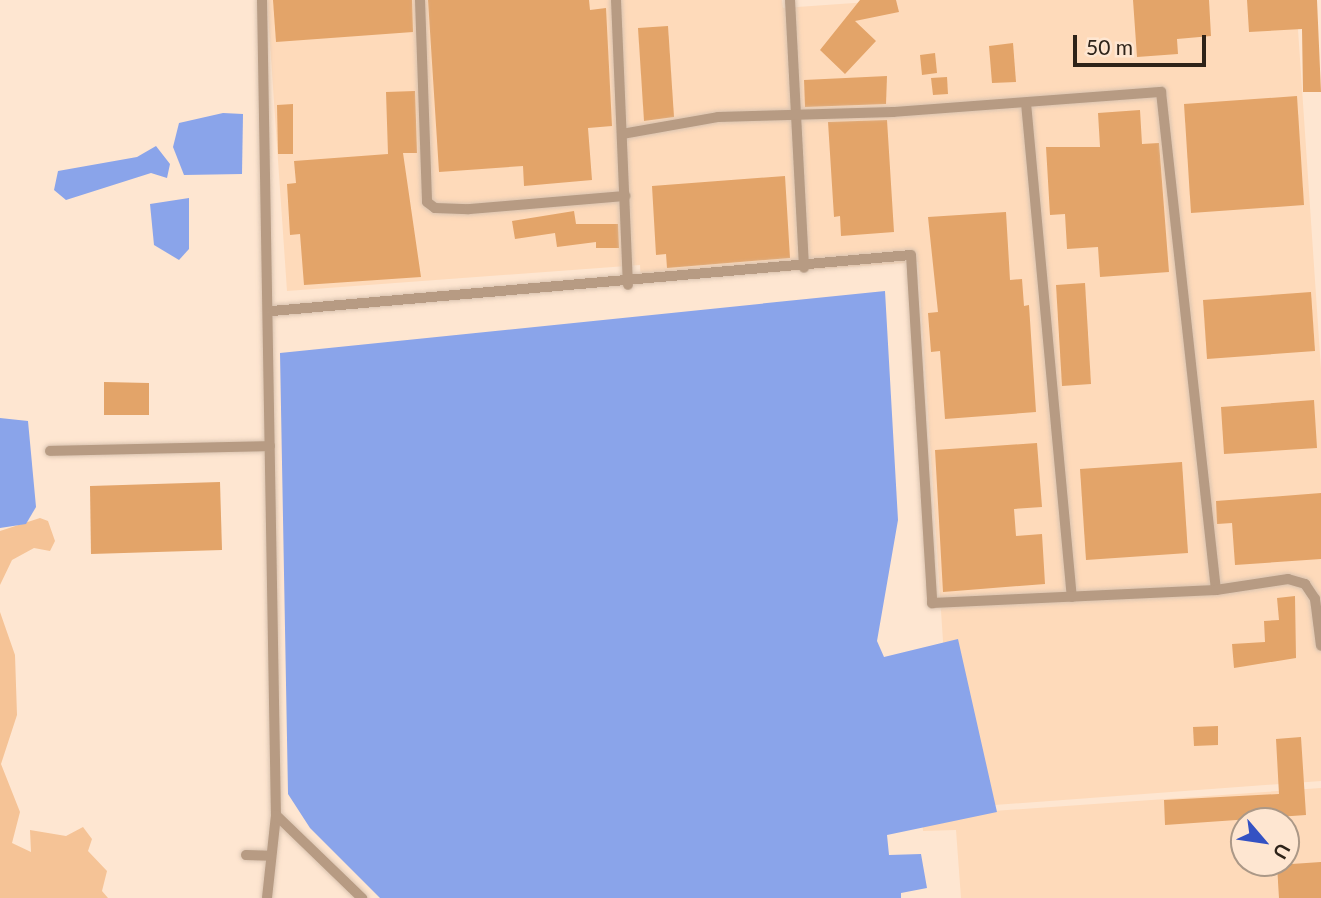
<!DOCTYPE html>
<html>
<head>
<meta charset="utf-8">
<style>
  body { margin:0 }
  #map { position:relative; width:1321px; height:898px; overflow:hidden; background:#fee6d1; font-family:Lato,sans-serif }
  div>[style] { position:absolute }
  .built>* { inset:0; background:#fedaba }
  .green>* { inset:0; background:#f5c396 }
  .water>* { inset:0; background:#8aa4ea }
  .building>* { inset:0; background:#e3a469 }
  .roads { filter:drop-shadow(0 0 2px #d9c3b0) drop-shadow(0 0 2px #d9c3b0) }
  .service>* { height:10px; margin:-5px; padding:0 5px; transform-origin:5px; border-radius:5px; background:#b79b83 }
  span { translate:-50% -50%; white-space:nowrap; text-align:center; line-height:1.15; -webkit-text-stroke:5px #fee6d1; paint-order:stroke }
  .north { position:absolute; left:1230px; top:807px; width:70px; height:70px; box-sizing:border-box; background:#fee6d1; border:2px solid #ab9887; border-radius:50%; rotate:119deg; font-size:19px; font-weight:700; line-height:28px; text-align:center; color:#2e2319 }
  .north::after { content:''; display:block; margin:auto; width:24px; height:32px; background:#3452c3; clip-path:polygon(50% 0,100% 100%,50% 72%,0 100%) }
  .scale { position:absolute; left:1073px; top:35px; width:133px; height:32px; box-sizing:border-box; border:4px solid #2e2319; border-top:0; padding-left:9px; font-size:21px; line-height:24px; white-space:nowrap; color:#2e2319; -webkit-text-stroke:5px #fee6d1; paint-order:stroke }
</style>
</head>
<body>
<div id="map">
  <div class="built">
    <div style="clip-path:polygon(267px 0,782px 0,783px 8px,897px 0,1296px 0,1321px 369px,1321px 781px,954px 808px,918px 262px,641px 282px,640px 265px,287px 291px)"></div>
    <div style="clip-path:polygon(evenodd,1321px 788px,1321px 898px,961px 898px,956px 830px,923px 831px,922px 816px,1321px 788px,1244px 821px,1286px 821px,1286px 863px,1244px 863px,1244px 821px)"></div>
  </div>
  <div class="green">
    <div style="clip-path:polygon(40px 518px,48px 521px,55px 541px,50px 551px,34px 548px,12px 560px,0 585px,0 531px)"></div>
    <div style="clip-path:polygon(0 612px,15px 655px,17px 715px,1px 764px,20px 812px,12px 843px,31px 852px,30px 830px,66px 836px,83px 827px,92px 839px,88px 851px,107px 871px,102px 891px,108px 898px,0 898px)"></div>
  </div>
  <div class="water">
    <div style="clip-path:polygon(223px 113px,243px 114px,242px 174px,184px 175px,173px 147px,179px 123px)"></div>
    <div style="clip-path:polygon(156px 146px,170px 164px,167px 178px,151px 173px,66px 200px,54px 190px,58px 171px,137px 157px)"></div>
    <div style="clip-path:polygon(189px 198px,189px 249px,179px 260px,154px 245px,150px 204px)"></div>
    <div style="clip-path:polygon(885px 291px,898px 520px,877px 641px,884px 657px,958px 639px,997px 812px,887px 835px,889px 855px,921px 854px,927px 888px,901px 893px,901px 898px,380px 898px,310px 828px,288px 794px,280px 353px)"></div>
    <div style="clip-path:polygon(0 418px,28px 421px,36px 507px,26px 524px,0 528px)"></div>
  </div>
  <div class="building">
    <div style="clip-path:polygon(273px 0,412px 0,413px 32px,276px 42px)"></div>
    <div style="clip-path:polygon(428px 0,589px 0,590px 10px,606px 8px,612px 126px,588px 128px,592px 180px,524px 186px,523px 166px,439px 172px)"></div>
    <div style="clip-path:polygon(860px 0,896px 0,899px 12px,855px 21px,876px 41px,845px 74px,820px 50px)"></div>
    <div style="clip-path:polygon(1133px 0,1209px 0,1211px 36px,1177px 39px,1178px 54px,1137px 57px)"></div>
    <div style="clip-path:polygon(1247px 0,1317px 0,1321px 92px,1303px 92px,1302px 29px,1249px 32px)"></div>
    <div style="clip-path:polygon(668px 26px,674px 117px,644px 121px,638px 28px)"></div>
    <div style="clip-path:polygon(1013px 43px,1016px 82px,992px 83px,989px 46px)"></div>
    <div style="clip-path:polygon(935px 53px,937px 73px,922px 75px,920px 55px)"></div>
    <div style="clip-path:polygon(887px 76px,886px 104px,805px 107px,804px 80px)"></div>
    <div style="clip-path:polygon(947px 77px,948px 94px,933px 95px,931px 78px)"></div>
    <div style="clip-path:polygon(415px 91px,417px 153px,403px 153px,421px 277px,304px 285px,300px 234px,290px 235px,287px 184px,296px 183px,294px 161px,388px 154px,386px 92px)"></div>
    <div style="clip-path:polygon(1297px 96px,1304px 205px,1191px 213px,1184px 104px)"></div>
    <div style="clip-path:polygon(293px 104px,293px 154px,278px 154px,277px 105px)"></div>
    <div style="clip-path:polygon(1140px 110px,1142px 144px,1159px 143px,1169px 272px,1100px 277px,1098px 247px,1067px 249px,1065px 214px,1050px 215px,1046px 147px,1100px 147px,1098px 113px)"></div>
    <div style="clip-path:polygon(887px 120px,894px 232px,841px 236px,840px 216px,834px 217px,828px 122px)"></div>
    <div style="clip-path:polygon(785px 176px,790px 258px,667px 268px,666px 254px,656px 255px,652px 186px)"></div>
    <div style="clip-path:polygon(574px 211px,576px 224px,618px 224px,619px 248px,596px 248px,596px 242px,557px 247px,555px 233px,515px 239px,512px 221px)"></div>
    <div style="clip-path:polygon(1006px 212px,1010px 280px,1022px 279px,1024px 306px,1029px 305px,1036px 412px,945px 419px,940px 351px,931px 352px,928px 313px,938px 312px,928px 217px)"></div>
    <div style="clip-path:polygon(1085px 283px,1091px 384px,1062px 386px,1056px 285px)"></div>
    <div style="clip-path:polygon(1311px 292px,1315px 351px,1207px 359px,1203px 300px)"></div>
    <div style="clip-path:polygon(104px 382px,149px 383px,149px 415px,104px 415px)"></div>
    <div style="clip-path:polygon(1314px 400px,1317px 448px,1224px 454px,1221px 407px)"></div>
    <div style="clip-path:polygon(1037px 443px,1042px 507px,1014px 509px,1016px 536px,1042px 534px,1045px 584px,943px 592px,935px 450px)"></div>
    <div style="clip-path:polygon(1182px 462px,1188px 553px,1086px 560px,1080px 469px)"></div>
    <div style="clip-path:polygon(220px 482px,222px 550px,91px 554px,90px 486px)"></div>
    <div style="clip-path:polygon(1321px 493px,1321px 559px,1235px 565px,1232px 523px,1217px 524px,1216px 501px)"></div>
    <div style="clip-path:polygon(1295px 596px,1296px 658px,1234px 668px,1232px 644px,1265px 642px,1264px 621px,1279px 620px,1277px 598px)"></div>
    <div style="clip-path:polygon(1218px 726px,1218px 745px,1194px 746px,1193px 727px)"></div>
    <div style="clip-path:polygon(1301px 737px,1306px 815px,1165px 825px,1164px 800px,1279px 794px,1276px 739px)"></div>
    <div style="clip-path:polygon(1321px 862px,1321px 898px,1279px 898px,1277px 865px)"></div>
  </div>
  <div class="roads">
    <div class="service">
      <div style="left:262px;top:0;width:815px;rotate:89.02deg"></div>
      <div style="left:276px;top:815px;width:83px;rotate:96.2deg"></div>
      <div style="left:420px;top:0;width:202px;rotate:88deg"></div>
      <div style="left:427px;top:202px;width:10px;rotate:37deg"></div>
      <div style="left:435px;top:208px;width:34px;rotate:2deg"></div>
      <div style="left:469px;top:209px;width:157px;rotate:-4.8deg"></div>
      <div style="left:616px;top:0;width:285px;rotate:87.6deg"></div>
      <div style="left:790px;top:0;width:268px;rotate:87deg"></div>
      <div style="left:1026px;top:103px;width:496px;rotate:84.7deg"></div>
      <div style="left:622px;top:134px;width:97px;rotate:-10deg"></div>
      <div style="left:718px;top:117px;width:175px;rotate:-1.6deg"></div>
      <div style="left:893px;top:112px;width:269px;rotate:-4.3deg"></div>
      <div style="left:1161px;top:92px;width:501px;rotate:83.7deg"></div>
      <div style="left:272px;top:311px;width:641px;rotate:-5.01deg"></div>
      <div style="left:911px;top:255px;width:349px;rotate:86.5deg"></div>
      <div style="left:932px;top:603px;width:284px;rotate:-2.6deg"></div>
      <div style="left:1216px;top:590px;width:73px;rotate:-8.7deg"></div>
      <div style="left:1288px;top:579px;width:18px;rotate:16deg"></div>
      <div style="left:1305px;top:584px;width:18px;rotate:56deg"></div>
      <div style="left:1315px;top:599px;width:47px;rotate:82.7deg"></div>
      <div style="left:50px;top:451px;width:220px;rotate:-1.3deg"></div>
      <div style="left:276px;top:815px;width:120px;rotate:44deg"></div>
      <div style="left:246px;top:855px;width:24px;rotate:2deg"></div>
    </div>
  </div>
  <div class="north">U</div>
  <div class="scale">50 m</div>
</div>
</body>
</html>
